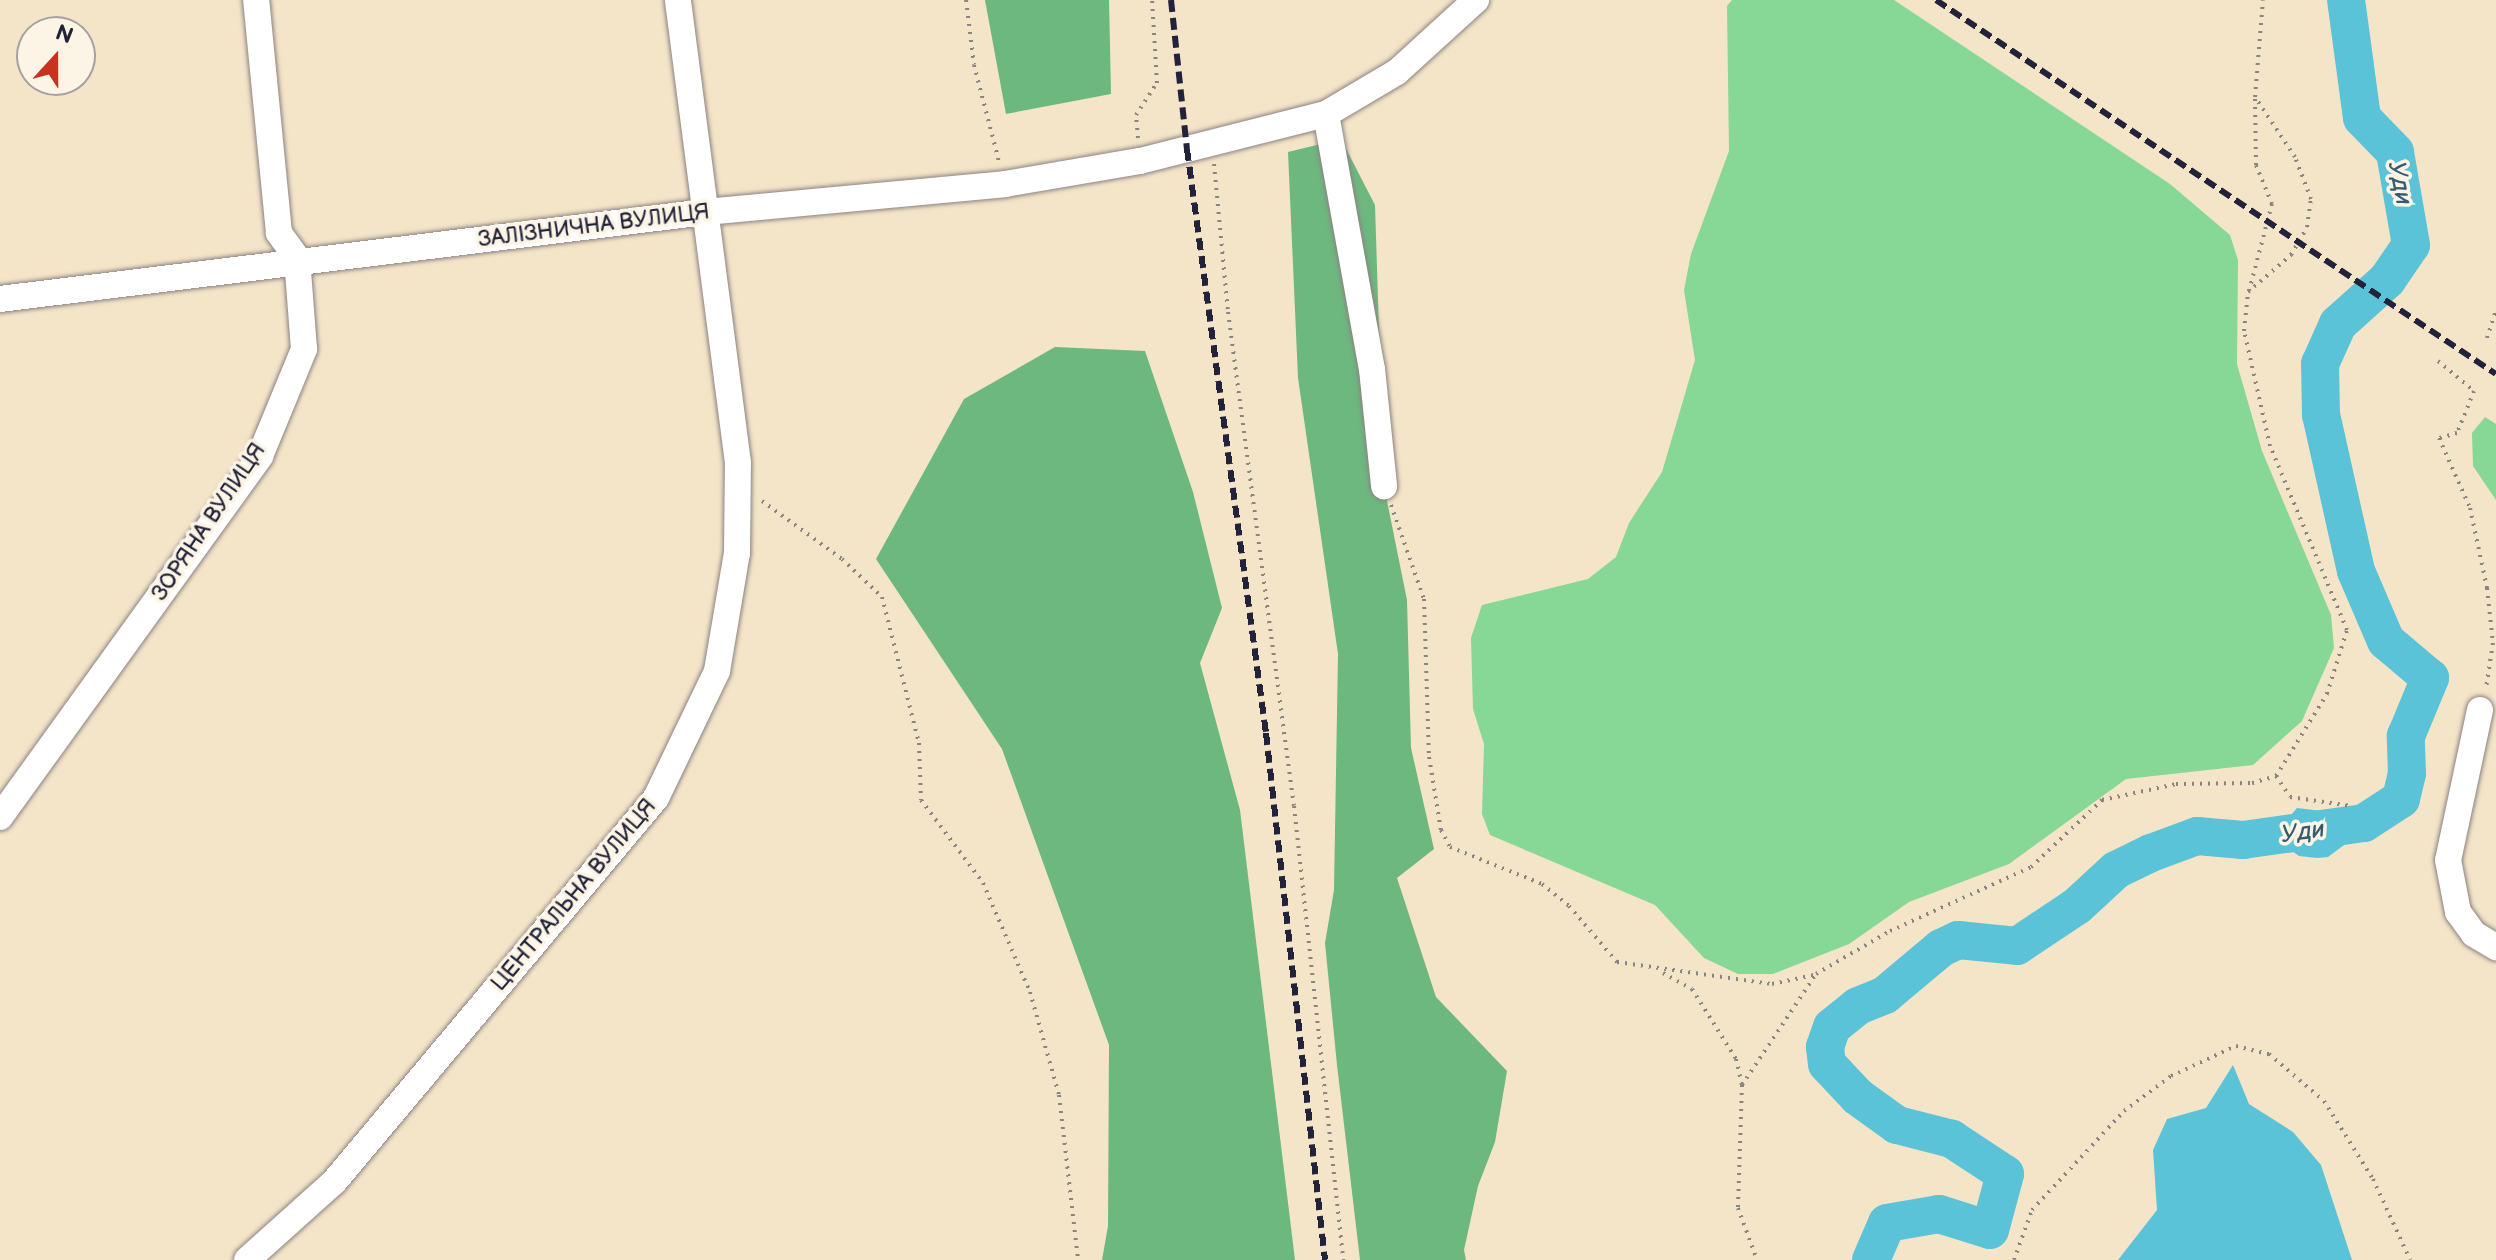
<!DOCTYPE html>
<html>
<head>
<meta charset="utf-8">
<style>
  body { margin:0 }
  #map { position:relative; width:2496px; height:1260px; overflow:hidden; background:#f4e4c8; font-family:"Balsamiq Sans",sans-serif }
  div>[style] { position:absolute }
  .green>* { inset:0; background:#87d796 }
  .forest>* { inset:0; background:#6db87f }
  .water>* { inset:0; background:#5bc3d8 }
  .river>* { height:38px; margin:-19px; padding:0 19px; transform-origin:19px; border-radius:19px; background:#5bc3d8 }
  .path>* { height:4px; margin-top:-2px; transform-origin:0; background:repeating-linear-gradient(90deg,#8b8382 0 2px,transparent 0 8px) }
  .roads { filter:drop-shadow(0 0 2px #8b8382) drop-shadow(0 0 2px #8b8382) }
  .minor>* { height:26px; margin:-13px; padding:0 13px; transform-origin:13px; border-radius:13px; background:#fff }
  .rail>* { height:6px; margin-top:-3px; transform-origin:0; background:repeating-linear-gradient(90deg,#22223b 0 12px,transparent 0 18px) }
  span { translate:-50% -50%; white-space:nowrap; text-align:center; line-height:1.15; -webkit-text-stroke:7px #fcf5e5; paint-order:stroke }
  .street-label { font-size:22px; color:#22223b }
  .water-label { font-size:24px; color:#365a72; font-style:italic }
  .north { position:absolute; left:16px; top:16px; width:80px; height:80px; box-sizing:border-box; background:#fcf5e5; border:2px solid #a5a1a1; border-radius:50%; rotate:21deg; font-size:22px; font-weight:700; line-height:32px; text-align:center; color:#22223b }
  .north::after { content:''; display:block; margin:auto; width:28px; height:36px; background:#c8321e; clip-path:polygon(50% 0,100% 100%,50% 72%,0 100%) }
</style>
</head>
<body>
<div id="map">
  <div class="green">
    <div style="clip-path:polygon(1732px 0,1894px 0,2170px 184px,2230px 235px,2238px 260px,2237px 364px,2262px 451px,2331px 615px,2334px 648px,2302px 721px,2253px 765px,2126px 779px,2009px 864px,1909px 902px,1849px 944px,1773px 974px,1738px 974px,1704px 958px,1655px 905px,1490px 835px,1482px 814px,1484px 744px,1473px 709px,1472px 674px,1471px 638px,1482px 605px,1588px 579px,1616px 557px,1629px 523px,1662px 472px,1695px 360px,1684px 290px,1691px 254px,1729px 151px,1727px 6px)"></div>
    <div style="clip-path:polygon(2485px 417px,2496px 424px,2496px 500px,2473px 466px,2472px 433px)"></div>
  </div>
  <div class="forest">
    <div style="clip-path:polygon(985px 0,1109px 0,1111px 94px,1006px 114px)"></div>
    <div style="clip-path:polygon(1341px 139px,1375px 205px,1384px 486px,1407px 600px,1411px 748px,1434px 849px,1397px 878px,1436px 997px,1507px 1071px,1495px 1142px,1478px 1186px,1464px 1250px,1466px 1260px,1360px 1260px,1337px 1065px,1325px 943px,1334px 890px,1338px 654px,1298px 378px,1288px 152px)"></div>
    <div style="clip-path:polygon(1055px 347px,1145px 351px,1193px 492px,1222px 608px,1200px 663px,1240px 810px,1295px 1260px,1102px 1260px,1108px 1226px,1109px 1045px,1002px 749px,876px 559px,964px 399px)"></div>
  </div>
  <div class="water">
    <div style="clip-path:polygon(2297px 808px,2339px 813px,2384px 815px,2328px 857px,2317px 858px,2299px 856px,2272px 837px)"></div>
    <div style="clip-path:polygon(2233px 1065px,2249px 1104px,2293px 1132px,2321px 1165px,2352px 1260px,2118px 1260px,2157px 1210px,2153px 1150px,2167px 1119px,2206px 1108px)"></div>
  </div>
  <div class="river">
    <div style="left:1871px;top:1260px;width:40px;rotate:-66.6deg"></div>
    <div style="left:1887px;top:1223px;width:53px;rotate:-9.8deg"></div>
    <div style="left:1939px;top:1214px;width:53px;rotate:17.4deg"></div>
    <div style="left:1990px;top:1230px;width:58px;rotate:-75deg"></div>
    <div style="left:2005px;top:1174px;width:64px;rotate:-146.6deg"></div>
    <div style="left:1952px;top:1139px;width:57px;rotate:-165.7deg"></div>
    <div style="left:1897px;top:1125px;width:48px;rotate:-144.3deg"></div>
    <div style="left:1858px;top:1097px;width:45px;rotate:-133.2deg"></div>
    <div style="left:1827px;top:1064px;width:17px;rotate:-97deg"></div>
    <div style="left:1825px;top:1047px;width:21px;rotate:-71deg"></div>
    <div style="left:1832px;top:1027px;width:33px;rotate:-39deg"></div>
    <div style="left:1858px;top:1006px;width:29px;rotate:-22deg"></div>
    <div style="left:1885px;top:995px;width:73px;rotate:-40deg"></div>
    <div style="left:1941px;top:948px;width:19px;rotate:-25deg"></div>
    <div style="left:1958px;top:940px;width:59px;rotate:5.8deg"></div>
    <div style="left:2017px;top:946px;width:72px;rotate:-33.7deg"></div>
    <div style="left:2077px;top:906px;width:53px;rotate:-42.7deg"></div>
    <div style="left:2116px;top:870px;width:39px;rotate:-26deg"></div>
    <div style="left:2151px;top:853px;width:49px;rotate:-20.3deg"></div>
    <div style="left:2197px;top:836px;width:46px;rotate:5deg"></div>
    <div style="left:2243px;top:840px;width:122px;rotate:-8deg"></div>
    <div style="left:2364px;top:823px;width:44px;rotate:-33deg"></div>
    <div style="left:2401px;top:799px;width:26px;rotate:-77deg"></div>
    <div style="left:2407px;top:774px;width:38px;rotate:-92deg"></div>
    <div style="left:2406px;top:736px;width:63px;rotate:-67.5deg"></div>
    <div style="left:2430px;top:678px;width:57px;rotate:-139.9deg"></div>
    <div style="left:2386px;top:641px;width:76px;rotate:-113.2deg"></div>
    <div style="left:2356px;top:571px;width:160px;rotate:-102.6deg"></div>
    <div style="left:2321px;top:415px;width:51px;rotate:-91.1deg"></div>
    <div style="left:2320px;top:364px;width:44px;rotate:-65.8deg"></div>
    <div style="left:2338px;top:324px;width:66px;rotate:-41.9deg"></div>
    <div style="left:2387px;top:280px;width:42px;rotate:-55.6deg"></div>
    <div style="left:2411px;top:245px;width:94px;rotate:-99.8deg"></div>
    <div style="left:2395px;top:152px;width:47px;rotate:-134.1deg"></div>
    <div style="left:2362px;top:118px;width:119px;rotate:-97.7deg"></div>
  </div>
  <div class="path">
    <div style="left:966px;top:0;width:65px;rotate:83deg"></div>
    <div style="left:974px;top:65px;width:100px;rotate:75.5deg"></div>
    <div style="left:1138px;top:138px;width:23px;rotate:-95deg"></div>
    <div style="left:1136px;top:115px;width:38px;rotate:-57deg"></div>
    <div style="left:1157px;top:83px;width:83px;rotate:-93.4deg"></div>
    <div style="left:1214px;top:164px;width:149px;rotate:84.6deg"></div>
    <div style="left:1228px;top:312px;width:498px;rotate:82.4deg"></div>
    <div style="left:1294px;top:806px;width:457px;rotate:83.8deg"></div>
    <div style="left:2249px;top:291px;width:90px;rotate:-75.2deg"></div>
    <div style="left:2272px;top:204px;width:42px;rotate:-112.3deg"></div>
    <div style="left:2256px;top:165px;width:66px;rotate:-90.9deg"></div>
    <div style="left:2487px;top:338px;width:29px;rotate:-72deg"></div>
    <div style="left:2438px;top:361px;width:47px;rotate:39.8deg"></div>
    <div style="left:2474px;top:391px;width:45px;rotate:112deg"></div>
    <div style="left:2457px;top:433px;width:19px;rotate:164deg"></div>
    <div style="left:2439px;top:438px;width:77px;rotate:66.1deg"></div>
    <div style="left:2470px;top:508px;width:82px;rotate:78deg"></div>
    <div style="left:2487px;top:588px;width:55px;rotate:83.8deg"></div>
    <div style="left:2493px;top:643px;width:46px;rotate:98.8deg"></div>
    <div style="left:762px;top:501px;width:99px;rotate:35.9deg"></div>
    <div style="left:842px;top:559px;width:55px;rotate:43.5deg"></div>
    <div style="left:882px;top:597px;width:151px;rotate:75.8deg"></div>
    <div style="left:919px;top:743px;width:57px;rotate:88deg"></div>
    <div style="left:921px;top:800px;width:104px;rotate:53.2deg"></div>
    <div style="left:983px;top:883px;width:119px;rotate:66.7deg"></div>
    <div style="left:1030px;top:992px;width:107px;rotate:74.3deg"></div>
    <div style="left:1059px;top:1095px;width:166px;rotate:83.4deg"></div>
    <div style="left:1391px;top:505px;width:100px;rotate:70.7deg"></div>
    <div style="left:1424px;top:599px;width:158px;rotate:88.2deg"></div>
    <div style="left:1429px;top:757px;width:74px;rotate:80.7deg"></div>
    <div style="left:1441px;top:830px;width:19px;rotate:62deg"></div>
    <div style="left:1450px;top:847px;width:99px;rotate:21.9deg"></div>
    <div style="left:1542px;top:884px;width:35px;rotate:39deg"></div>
    <div style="left:1569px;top:906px;width:74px;rotate:49.4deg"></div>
    <div style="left:1617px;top:962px;width:157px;rotate:8.1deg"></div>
    <div style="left:1772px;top:984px;width:43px;rotate:-12.1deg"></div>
    <div style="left:2276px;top:776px;width:25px;rotate:56deg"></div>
    <div style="left:2290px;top:797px;width:62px;rotate:8.4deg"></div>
    <div style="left:1663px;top:973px;width:33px;rotate:29deg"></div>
    <div style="left:1692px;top:989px;width:83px;rotate:57.8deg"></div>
    <div style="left:1736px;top:1059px;width:27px;rotate:77deg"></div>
    <div style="left:1742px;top:1085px;width:123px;rotate:91.9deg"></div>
    <div style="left:1738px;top:1208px;width:55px;rotate:69.9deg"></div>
    <div style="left:1742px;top:1085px;width:133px;rotate:-56.3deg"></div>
    <div style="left:1816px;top:974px;width:86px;rotate:-30.2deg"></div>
    <div style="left:1890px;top:931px;width:155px;rotate:-24.4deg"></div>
    <div style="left:2031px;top:867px;width:98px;rotate:-43.3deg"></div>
    <div style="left:2102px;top:800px;width:76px;rotate:-12.2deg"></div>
    <div style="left:2176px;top:784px;width:76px;rotate:-0.8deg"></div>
    <div style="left:2252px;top:783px;width:25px;rotate:-16deg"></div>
    <div style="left:2276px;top:776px;width:97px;rotate:-58.1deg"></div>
    <div style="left:2327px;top:694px;width:67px;rotate:-72.6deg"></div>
    <div style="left:2347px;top:630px;width:199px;rotate:-112.7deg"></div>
    <div style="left:2270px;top:446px;width:118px;rotate:-102.7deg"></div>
    <div style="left:2244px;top:331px;width:39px;rotate:-84deg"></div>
    <div style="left:2248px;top:292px;width:57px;rotate:-40.7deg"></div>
    <div style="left:2291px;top:255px;width:32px;rotate:-60deg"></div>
    <div style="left:2307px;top:227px;width:28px;rotate:-82deg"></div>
    <div style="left:2311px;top:199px;width:45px;rotate:-110.9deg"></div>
    <div style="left:2295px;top:157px;width:72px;rotate:-123.7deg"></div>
    <div style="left:2255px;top:97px;width:97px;rotate:-85.3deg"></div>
    <div style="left:2014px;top:1260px;width:53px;rotate:-70.2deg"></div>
    <div style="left:2032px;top:1210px;width:135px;rotate:-47.1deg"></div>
    <div style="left:2124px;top:1111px;width:59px;rotate:-36.7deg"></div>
    <div style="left:2171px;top:1076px;width:72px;rotate:-24.8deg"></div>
    <div style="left:2236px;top:1046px;width:34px;rotate:14deg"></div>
    <div style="left:2269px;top:1054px;width:72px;rotate:40.5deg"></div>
    <div style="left:2324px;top:1101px;width:92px;rotate:57.9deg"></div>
    <div style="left:2373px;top:1179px;width:89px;rotate:65.4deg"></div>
  </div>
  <div class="roads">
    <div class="minor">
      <div style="left:1326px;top:114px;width:259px;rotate:79.8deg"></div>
      <div style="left:1372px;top:369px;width:118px;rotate:84.1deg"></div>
      <div style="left:0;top:299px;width:710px;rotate:-7.03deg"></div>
      <div style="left:705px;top:212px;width:301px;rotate:-5.3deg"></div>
      <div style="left:1005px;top:184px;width:137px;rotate:-9.7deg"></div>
      <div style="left:1140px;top:161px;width:192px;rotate:-14.2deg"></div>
      <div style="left:1326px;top:114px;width:82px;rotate:-30.6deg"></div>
      <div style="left:1397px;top:72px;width:107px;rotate:-42.3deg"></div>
      <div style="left:2480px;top:710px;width:153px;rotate:102deg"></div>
      <div style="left:2448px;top:860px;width:53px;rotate:79.1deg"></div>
      <div style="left:2458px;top:912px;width:27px;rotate:54deg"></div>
      <div style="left:2474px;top:934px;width:26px;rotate:31deg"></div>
      <div style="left:0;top:817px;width:445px;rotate:-54.2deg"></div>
      <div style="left:260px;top:456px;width:116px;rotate:-67.6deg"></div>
      <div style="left:304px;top:349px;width:91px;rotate:-94.4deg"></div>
      <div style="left:297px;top:258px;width:31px;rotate:-126deg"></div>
      <div style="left:279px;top:233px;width:234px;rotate:-95.6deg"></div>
      <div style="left:247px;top:1260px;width:117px;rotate:-41.9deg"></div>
      <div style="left:334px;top:1182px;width:501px;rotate:-50.02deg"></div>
      <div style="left:656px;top:798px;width:141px;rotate:-64.3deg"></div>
      <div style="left:717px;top:671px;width:120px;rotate:-80.4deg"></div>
      <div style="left:737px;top:553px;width:90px;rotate:-89.4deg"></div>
      <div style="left:738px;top:463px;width:467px;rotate:-97.4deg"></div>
    </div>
  </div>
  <div class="rail">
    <div style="left:1171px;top:0;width:150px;rotate:83.9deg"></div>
    <div style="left:1187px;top:149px;width:589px;rotate:82.3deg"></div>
    <div style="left:1266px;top:733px;width:530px;rotate:83.61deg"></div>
    <div style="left:1936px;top:0;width:673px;rotate:33.74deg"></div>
  </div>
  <div class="street-label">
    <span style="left:594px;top:226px;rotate:-7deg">ЗАЛІЗНИЧНА ВУЛИЦЯ</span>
    <span style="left:209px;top:522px;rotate:-56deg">ЗОРЯНА ВУЛИЦЯ</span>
    <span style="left:574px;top:895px;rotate:-50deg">ЦЕНТРАЛЬНА ВУЛИЦЯ</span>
  </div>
  <div class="water-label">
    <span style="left:2400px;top:183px;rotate:79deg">Уди</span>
    <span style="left:2303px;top:832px;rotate:-8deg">Уди</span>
  </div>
  <div class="north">N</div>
</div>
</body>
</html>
